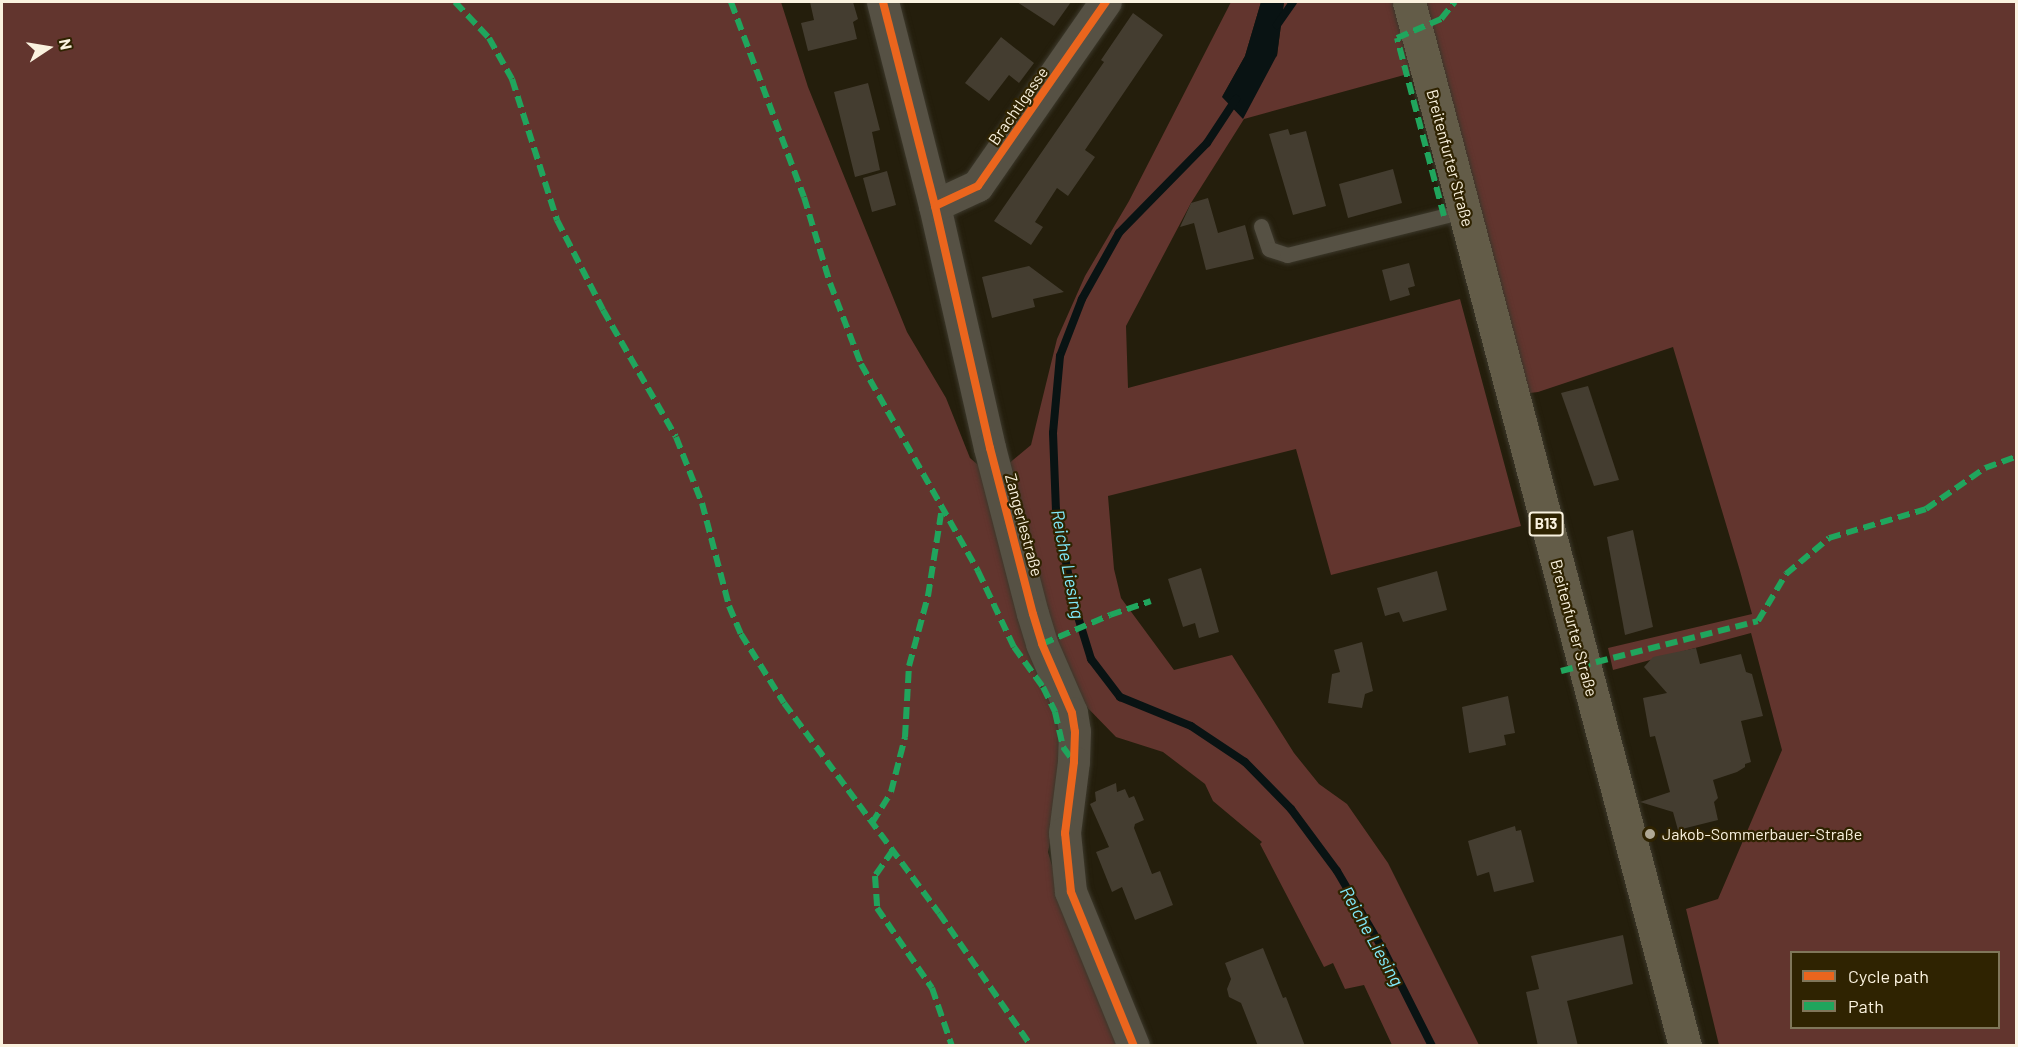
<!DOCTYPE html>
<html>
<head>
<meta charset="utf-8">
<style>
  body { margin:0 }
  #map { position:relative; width:2018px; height:1047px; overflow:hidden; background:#241e0c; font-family:Barlow,sans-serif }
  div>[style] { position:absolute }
  .green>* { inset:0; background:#62352e }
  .water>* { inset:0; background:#091313 }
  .stream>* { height:8px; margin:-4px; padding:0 4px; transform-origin:4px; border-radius:4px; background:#091313 }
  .building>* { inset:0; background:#443d30 }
  .roads { filter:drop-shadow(0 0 2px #3c382b) drop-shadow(0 0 2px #3c382b) }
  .service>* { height:15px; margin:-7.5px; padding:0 7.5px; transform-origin:7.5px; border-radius:7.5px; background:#565144 }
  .minor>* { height:32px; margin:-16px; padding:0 16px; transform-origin:16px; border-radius:16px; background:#565144 }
  .primary>* { height:33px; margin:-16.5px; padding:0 16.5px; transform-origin:16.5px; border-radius:16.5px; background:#635c48 }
  .quiet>* { height:6px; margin-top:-3px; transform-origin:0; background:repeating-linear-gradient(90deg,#20a55d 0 12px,transparent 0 18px) }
  .cycleway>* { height:8px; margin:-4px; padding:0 4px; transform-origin:4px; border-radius:4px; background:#eb651d }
  .dots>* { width:16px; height:16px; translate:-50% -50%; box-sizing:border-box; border:3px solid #2f2301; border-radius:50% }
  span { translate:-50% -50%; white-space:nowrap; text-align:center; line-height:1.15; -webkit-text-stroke:4.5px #2f2301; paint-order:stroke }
  .shield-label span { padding:2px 4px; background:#2f2301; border:2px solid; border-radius:4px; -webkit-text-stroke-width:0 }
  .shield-label { font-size:15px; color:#faf2df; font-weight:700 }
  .street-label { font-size:16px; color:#faf2df }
  .poi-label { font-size:16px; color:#faf2df }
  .left { translate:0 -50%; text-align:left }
  .water-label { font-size:18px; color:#81eafa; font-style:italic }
  .frame { position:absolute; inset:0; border:3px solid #faf2df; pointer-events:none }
  .legend { position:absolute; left:1790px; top:951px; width:210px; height:78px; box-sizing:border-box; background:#2f2301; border:2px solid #80765a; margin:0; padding:8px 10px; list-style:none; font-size:18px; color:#faf2df }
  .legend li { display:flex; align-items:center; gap:12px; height:30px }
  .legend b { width:30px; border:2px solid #80765a }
  .north { position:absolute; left:18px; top:18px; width:60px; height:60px; -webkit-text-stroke:4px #2f2301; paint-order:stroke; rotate:78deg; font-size:16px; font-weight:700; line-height:24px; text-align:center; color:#faf2df }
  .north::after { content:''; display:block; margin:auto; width:21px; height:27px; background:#faf2df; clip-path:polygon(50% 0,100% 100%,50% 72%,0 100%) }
</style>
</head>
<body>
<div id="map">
  <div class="green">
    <div style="clip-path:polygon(2px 2px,781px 2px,808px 87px,907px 332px,946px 398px,970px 458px,985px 471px,1061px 725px,1063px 781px,1048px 852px,1061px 897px,1121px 1045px,2px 1046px)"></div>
    <div style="clip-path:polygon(evenodd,1231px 2px,1261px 2px,1245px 56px,1222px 97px,1277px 56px,1284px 2px,2016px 2px,2016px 1045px,1719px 1045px,1686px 909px,1718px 899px,1782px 750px,1751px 633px,1613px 670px,1608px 648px,1752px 614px,1740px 571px,1673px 347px,1538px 392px,1523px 394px,1437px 66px,1244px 119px,1191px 203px,1126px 326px,1128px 388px,1460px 299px,1521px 526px,1331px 575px,1296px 449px,1108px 496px,1114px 569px,1121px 598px,1174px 670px,1232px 655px,1294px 753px,1319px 784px,1347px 804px,1388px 863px,1479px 1045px,1392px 1045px,1364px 985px,1345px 989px,1333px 963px,1324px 967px,1260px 844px,1262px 842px,1213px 801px,1205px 784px,1163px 752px,1116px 737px,1078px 698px,1064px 671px,1007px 465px,1031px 445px,1057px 339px,1085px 276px,1129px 201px,1231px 2px,1792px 952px,1998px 952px,1998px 1028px,1792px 1028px,1792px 952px)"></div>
  </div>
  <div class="water">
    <div style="clip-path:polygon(1261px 2px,1284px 2px,1277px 55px,1243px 119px,1222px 97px,1245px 56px)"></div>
  </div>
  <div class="stream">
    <div style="left:1277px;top:25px;width:28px;rotate:-55deg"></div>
    <div style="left:1236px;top:99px;width:53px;rotate:123.4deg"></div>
    <div style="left:1207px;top:143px;width:126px;rotate:134.4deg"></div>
    <div style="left:1119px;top:233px;width:76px;rotate:119.3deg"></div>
    <div style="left:1082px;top:299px;width:61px;rotate:111.1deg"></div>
    <div style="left:1060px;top:356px;width:77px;rotate:95.2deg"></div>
    <div style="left:1053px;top:433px;width:77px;rotate:87.8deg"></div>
    <div style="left:1056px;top:510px;width:96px;rotate:79.2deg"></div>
    <div style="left:1074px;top:604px;width:58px;rotate:72.8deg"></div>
    <div style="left:1091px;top:659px;width:48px;rotate:52.7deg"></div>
    <div style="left:1120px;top:697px;width:77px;rotate:22.2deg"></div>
    <div style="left:1191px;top:726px;width:65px;rotate:33.7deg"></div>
    <div style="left:1245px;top:762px;width:66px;rotate:45.6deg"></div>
    <div style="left:1291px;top:809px;width:77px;rotate:53.4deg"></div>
    <div style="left:1337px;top:871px;width:93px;rotate:59.6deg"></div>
    <div style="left:1384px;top:951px;width:106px;rotate:63.2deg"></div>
  </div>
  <div class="building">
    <div style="clip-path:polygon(810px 2px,853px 2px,858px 19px,853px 22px,857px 39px,808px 51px,801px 23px,814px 20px)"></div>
    <div style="clip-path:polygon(1017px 2px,1071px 2px,1054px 26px)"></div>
    <div style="clip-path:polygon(1133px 13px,1163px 35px,1085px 150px,1095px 157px,1068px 196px,1057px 188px,1035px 222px,1043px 227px,1031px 245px,994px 221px,1104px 62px,1101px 60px)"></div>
    <div style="clip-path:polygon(1001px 37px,1034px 63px,1019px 83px,1009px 75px,989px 101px,965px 83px)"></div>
    <div style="clip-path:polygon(868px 83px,880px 130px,872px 132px,880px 170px,855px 177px,834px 92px)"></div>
    <div style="clip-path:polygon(1288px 129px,1290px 135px,1306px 131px,1326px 206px,1293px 215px,1269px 134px)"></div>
    <div style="clip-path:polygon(1393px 169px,1402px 203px,1348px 218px,1339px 184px)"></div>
    <div style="clip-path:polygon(887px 171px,896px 205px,872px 212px,863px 178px)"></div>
    <div style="clip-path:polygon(1208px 198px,1218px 233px,1245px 225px,1254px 259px,1206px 270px,1194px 223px,1180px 227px,1191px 203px)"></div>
    <div style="clip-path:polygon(1409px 263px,1415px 286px,1408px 288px,1410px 295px,1390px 301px,1382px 270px)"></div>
    <div style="clip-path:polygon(1029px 266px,1064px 292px,1033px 299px,1035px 307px,992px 318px,982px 277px)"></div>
    <div style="clip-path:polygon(1588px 386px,1619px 480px,1594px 486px,1561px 393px)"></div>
    <div style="clip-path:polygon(1633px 530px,1653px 627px,1625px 635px,1607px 537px)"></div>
    <div style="clip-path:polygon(1201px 568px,1219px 632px,1199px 638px,1195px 623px,1183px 627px,1168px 579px)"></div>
    <div style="clip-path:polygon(1437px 571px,1447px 610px,1403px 622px,1399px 612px,1385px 616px,1377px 588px)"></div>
    <div style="clip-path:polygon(1362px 642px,1373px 691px,1365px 694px,1362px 708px,1328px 703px,1332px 674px,1340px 672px,1334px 650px)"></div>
    <div style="clip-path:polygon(1696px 648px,1700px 664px,1741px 654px,1746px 672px,1752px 674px,1763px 716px,1741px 721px,1751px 762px,1745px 764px,1745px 767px,1737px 772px,1713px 780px,1718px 798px,1714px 802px,1718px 820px,1678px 830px,1673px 812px,1640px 802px,1670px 792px,1655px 736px,1650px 737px,1643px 698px,1667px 693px,1644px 667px,1653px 657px)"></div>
    <div style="clip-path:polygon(1508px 696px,1515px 733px,1504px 735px,1506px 745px,1469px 753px,1462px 707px)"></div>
    <div style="clip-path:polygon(1116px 783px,1117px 792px,1125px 789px,1129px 798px,1134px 796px,1144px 820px,1135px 824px,1134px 828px,1152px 874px,1160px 871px,1173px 905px,1135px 920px,1122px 887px,1112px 892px,1096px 852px,1109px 847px,1090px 804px,1096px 801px,1095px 792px)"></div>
    <div style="clip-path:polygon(1515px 826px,1516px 831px,1521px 830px,1534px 882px,1494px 892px,1489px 872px,1477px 876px,1468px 841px)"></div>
    <div style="clip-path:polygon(1623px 935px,1633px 984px,1567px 1001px,1578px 1046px,1538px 1046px,1526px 992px,1539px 989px,1531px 956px)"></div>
    <div style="clip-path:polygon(1263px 948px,1283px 998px,1286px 997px,1305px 1046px,1258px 1046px,1241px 1003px,1229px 997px,1227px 989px,1231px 979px,1225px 963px)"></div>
  </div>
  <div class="roads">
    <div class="service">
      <div style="left:1261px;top:226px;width:24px;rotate:71deg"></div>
      <div style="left:1269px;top:249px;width:19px;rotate:18deg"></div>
      <div style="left:1287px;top:255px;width:182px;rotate:-14deg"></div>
    </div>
    <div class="minor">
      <div style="left:883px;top:2px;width:211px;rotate:75.7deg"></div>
      <div style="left:935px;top:206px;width:248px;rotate:77.2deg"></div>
      <div style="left:990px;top:448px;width:171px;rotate:75.5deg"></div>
      <div style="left:1033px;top:614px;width:31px;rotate:73deg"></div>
      <div style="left:1042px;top:644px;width:75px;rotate:66.5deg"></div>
      <div style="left:1072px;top:713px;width:19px;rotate:81deg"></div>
      <div style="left:1075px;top:732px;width:30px;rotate:92deg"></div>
      <div style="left:1074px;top:762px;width:72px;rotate:97.2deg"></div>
      <div style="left:1065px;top:833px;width:59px;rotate:84.2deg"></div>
      <div style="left:1071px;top:892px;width:166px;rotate:67.8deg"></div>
      <div style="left:935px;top:206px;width:47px;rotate:-24.9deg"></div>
      <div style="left:978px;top:186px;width:224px;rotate:-55.2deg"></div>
    </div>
    <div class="primary">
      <div style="left:1409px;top:2px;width:1080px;rotate:75.19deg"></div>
    </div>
  </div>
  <div class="quiet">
    <div style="left:455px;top:2px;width:50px;rotate:46.6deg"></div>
    <div style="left:489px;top:38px;width:47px;rotate:60.7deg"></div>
    <div style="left:512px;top:79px;width:148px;rotate:72.3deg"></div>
    <div style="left:557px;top:220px;width:101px;rotate:62.9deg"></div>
    <div style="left:603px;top:310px;width:146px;rotate:60.1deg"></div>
    <div style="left:676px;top:437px;width:71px;rotate:68.5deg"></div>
    <div style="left:702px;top:503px;width:106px;rotate:75.3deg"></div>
    <div style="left:729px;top:606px;width:30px;rotate:67deg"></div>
    <div style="left:741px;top:634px;width:81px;rotate:58.1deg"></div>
    <div style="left:784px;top:703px;width:261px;rotate:53.6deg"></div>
    <div style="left:939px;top:913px;width:162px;rotate:55.3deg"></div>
    <div style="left:731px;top:2px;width:208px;rotate:69.5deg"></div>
    <div style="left:804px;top:197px;width:90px;rotate:73.2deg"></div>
    <div style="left:830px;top:283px;width:87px;rotate:69.1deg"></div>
    <div style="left:861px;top:364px;width:238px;rotate:60.5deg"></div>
    <div style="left:978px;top:571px;width:84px;rotate:64.7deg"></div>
    <div style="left:1014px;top:647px;width:49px;rotate:54.1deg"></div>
    <div style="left:1043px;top:687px;width:28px;rotate:64deg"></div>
    <div style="left:1055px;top:712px;width:36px;rotate:77deg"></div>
    <div style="left:1063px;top:747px;width:17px;rotate:54deg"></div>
    <div style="left:1444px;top:216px;width:184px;rotate:-104.8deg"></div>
    <div style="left:1397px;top:38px;width:48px;rotate:-23.4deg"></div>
    <div style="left:1441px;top:19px;width:22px;rotate:-51deg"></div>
    <div style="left:1042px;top:644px;width:74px;rotate:-23.1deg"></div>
    <div style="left:1110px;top:615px;width:43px;rotate:-18.9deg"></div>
    <div style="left:1561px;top:671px;width:203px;rotate:-14.2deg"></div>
    <div style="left:1758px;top:621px;width:55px;rotate:-59.2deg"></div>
    <div style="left:1786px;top:574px;width:56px;rotate:-39.9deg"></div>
    <div style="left:1829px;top:538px;width:101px;rotate:-16.6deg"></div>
    <div style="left:1926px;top:509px;width:72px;rotate:-34.8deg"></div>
    <div style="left:1985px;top:468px;width:33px;rotate:-20deg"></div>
    <div style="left:872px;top:823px;width:36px;rotate:-58deg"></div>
    <div style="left:891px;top:792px;width:57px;rotate:-75.7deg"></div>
    <div style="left:905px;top:737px;width:71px;rotate:-86.8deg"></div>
    <div style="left:909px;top:666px;width:73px;rotate:-74.8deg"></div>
    <div style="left:928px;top:596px;width:89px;rotate:-81deg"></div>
    <div style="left:893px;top:850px;width:32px;rotate:125deg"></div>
    <div style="left:875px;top:876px;width:32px;rotate:86deg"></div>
    <div style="left:877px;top:908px;width:97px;rotate:55.5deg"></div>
    <div style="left:932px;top:988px;width:61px;rotate:71deg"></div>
  </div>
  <div class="cycleway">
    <div style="left:883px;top:2px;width:211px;rotate:75.7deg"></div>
    <div style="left:935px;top:206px;width:248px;rotate:77.2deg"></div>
    <div style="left:990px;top:448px;width:171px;rotate:75.5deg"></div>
    <div style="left:1033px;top:614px;width:31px;rotate:73deg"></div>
    <div style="left:1042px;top:644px;width:75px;rotate:66.5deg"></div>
    <div style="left:1072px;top:713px;width:19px;rotate:81deg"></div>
    <div style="left:1075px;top:732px;width:30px;rotate:92deg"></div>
    <div style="left:1074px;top:762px;width:72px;rotate:97.2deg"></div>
    <div style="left:1065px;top:833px;width:59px;rotate:84.2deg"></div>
    <div style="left:1071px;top:892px;width:166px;rotate:67.8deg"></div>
    <div style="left:935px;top:206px;width:47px;rotate:-24.9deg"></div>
    <div style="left:978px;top:186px;width:224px;rotate:-55.2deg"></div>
  </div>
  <div class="dots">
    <div style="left:1650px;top:834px;background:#afa895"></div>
  </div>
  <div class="shield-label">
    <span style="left:1546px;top:524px">B13</span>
  </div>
  <div class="street-label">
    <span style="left:1018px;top:106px;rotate:-55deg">Brachtlgasse</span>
    <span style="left:1450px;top:158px;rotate:75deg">Breitenfurter Straße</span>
    <span style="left:1024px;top:525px;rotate:75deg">Zangerlestraße</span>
    <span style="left:1574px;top:628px;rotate:75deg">Breitenfurter Straße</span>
  </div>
  <div class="poi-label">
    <span class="left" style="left:1662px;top:834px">Jakob-Sommerbauer-Straße</span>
  </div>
  <div class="water-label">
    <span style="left:1068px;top:564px;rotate:79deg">Reiche Liesing</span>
    <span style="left:1372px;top:936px;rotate:61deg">Reiche Liesing</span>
  </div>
  <div class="frame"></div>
  <ul class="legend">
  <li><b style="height:8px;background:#eb651d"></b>Cycle path</li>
  <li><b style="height:8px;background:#20a55d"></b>Path</li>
  </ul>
  <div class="north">N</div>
</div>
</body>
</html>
